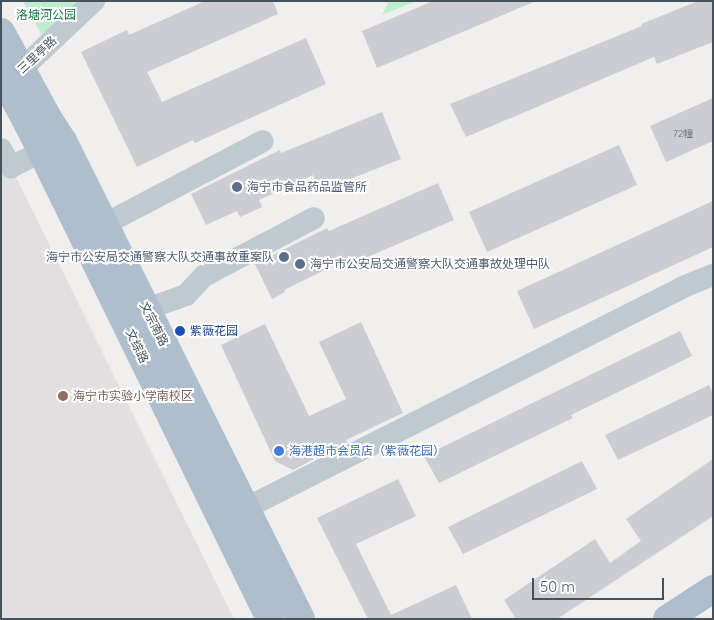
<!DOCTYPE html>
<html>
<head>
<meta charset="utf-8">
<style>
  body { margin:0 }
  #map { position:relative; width:714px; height:620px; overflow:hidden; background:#f1eeee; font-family:Quicksand,"Noto Sans SC",sans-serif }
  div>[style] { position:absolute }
  .education>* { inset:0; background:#e2dfe0 }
  .green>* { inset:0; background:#bceece }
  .building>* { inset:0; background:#cbcdd3 }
  .minor>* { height:22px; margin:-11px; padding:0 11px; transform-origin:11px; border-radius:11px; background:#bec9d0 }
  .major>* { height:28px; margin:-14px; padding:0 14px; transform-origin:14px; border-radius:14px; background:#aebecd }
  .major-bridge>* { height:28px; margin:-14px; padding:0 14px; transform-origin:14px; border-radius:14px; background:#aebecd }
  .dots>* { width:14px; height:14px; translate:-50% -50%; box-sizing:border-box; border:2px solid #fff; border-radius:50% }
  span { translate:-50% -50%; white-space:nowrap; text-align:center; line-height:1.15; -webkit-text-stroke:4px #fff; paint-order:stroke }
  .number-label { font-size:10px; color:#677179 }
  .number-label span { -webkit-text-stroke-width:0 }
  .park-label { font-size:12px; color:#187b47 }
  .street-label { font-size:12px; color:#46525b }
  .service-label { font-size:12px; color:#4e5e75 }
  .left { translate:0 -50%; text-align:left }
  .right { translate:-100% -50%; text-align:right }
  .transit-label { font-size:12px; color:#164399 }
  .education-label { font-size:12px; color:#785e54 }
  .shop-label { font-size:12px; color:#366cbe }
  .frame { position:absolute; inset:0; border:2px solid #46525b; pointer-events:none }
  .scale { position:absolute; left:532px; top:578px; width:132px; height:22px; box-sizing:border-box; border:2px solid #46525b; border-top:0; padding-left:6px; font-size:15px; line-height:18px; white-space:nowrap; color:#46525b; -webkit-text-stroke:4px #fff; paint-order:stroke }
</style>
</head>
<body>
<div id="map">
  <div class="education">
    <div style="clip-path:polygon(11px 167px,234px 619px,1px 619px,1px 173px)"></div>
  </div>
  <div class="green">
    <div style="clip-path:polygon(23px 1px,78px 1px,43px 37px)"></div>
    <div style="clip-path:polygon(389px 1px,416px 1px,382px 15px)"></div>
  </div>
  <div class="building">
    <div style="clip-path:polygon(205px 1px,273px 1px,278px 14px,147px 72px,162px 102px,306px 38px,326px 84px,195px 143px,193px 140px,137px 167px,81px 52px,127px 30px,129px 35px)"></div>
    <div style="clip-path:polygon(433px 1px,536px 1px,377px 68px,362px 31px)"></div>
    <div style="clip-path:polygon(698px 1px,713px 1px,713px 42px,657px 64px,654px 57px,466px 137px,450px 104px,642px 26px,641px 24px)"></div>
    <div style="clip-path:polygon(713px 98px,713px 141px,666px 162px,650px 126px)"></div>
    <div style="clip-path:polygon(382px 112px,401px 159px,320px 191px,313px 175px,259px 200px,262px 207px,240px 217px,237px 211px,206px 225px,191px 194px,280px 150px,281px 153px)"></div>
    <div style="clip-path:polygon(619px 145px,637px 185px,487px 252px,469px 212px)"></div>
    <div style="clip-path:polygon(438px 183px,454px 220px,337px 270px,335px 265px,284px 290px,285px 292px,272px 299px,255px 264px,327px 228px,329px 231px)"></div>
    <div style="clip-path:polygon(713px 201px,713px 247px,534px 329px,517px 291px)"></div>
    <div style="clip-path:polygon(361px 322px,403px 413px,346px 440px,347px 442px,293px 470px,275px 461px,221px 345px,265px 324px,309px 416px,346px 399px,319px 342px)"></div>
    <div style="clip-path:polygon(680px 331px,692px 356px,571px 415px,573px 418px,439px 483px,424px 456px)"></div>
    <div style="clip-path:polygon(709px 385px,713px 394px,713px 415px,618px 460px,605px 435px)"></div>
    <div style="clip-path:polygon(713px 459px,713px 516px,557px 619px,516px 619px,504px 600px,595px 539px,610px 563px,641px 541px,626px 519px)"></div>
    <div style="clip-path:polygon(582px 461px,597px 489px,463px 554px,448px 527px)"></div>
    <div style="clip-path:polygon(398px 479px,416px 516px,356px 544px,391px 615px,456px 585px,472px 619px,368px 619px,317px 518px)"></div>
  </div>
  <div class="minor">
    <div style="left:9px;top:81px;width:117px;rotate:-43.3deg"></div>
    <div style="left:1px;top:149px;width:21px;rotate:61deg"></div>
    <div style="left:11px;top:167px;width:51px;rotate:-26.6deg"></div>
    <div style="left:105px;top:224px;width:178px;rotate:-27.7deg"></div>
    <div style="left:147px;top:309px;width:41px;rotate:-19.7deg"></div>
    <div style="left:186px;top:295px;width:26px;rotate:-47deg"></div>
    <div style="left:204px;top:276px;width:124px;rotate:-27.8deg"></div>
    <div style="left:246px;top:508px;width:490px;rotate:-26.8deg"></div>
    <div style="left:683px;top:287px;width:32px;rotate:-22deg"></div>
  </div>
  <div class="major">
    <div style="left:48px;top:118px;width:27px;rotate:57deg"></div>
    <div style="left:63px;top:141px;width:534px;rotate:63.53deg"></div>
    <div style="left:30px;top:128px;width:547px;rotate:63.95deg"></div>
    <div style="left:667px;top:619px;width:55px;rotate:-33.1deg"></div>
  </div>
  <div class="major-bridge">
    <div style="left:1px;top:32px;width:98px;rotate:61.3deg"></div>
    <div style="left:1px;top:74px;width:61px;rotate:61.8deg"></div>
  </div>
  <div class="dots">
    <div style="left:237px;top:187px;background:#5c6f8a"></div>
    <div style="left:284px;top:257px;background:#5c6f8a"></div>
    <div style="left:300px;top:264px;background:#5c6f8a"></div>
    <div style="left:180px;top:331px;background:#1a4fb4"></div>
    <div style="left:63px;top:396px;background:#8d6e63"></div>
    <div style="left:279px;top:451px;background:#3f7fe0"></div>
  </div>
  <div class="number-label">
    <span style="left:683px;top:134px">72幢</span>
  </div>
  <div class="park-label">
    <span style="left:46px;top:15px">洛塘河公园</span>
  </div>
  <div class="street-label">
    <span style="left:37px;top:55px;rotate:-43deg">三里亭路</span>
    <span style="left:154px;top:324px;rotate:63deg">文宗南路</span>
    <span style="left:137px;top:346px;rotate:64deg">文综路</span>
  </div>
  <div class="service-label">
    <span class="left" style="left:247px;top:187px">海宁市食品药品监管所</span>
    <span class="right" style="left:274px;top:257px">海宁市公安局交通警察大队交通事故重案队</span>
    <span class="left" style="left:310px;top:264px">海宁市公安局交通警察大队交通事故处理中队</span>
  </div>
  <div class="transit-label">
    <span class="left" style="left:190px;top:331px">紫薇花园</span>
  </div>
  <div class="education-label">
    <span class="left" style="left:73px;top:396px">海宁市实验小学南校区</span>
  </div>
  <div class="shop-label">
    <span class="left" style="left:289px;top:451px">海港超市会员店（紫薇花园）</span>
  </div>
  <div class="frame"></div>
  <div class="scale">50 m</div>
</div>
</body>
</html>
